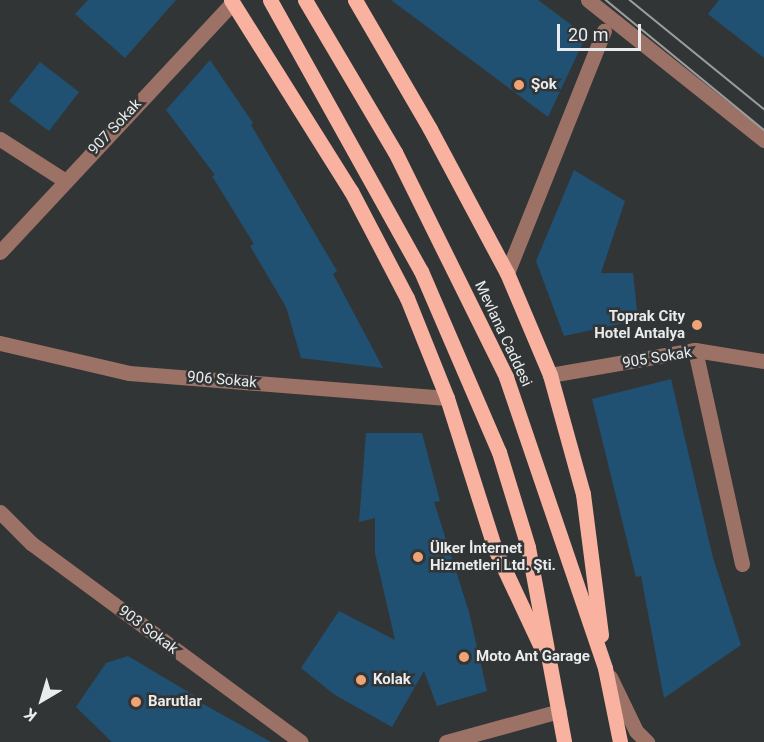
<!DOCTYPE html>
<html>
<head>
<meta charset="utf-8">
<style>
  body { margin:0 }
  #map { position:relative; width:764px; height:742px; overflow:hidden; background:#323536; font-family:Roboto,sans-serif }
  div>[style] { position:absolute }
  .building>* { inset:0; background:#205173 }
  .minor>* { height:15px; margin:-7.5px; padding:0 7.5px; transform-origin:7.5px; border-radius:7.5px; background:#9d7266 }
  .major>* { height:15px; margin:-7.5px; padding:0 7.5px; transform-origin:7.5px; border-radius:7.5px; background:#f9b29f }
  .tram>* { height:1.5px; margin:-0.75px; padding:0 0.75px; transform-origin:0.75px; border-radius:0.75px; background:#9c9d9e }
  .dots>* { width:16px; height:16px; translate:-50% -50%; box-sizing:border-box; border:3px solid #323536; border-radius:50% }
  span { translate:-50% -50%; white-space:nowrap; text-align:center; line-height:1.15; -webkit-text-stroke:5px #323536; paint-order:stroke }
  .poi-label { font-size:15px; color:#eaebec; font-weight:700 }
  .left { translate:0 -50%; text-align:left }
  .right { translate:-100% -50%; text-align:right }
  .street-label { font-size:15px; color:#eaebec }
  .north { position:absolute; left:12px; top:670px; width:60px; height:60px; -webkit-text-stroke:4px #323536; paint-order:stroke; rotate:218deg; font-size:16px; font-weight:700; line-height:24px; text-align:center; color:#eaebec }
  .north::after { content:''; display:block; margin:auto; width:21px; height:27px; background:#eaebec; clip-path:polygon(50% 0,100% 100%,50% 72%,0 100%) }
  .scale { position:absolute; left:557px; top:24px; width:84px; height:27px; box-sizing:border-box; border:3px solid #eaebec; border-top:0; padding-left:8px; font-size:18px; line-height:21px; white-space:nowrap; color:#eaebec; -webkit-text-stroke:4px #323536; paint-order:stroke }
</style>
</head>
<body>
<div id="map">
  <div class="building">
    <div style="clip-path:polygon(88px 0,176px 0,125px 58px,75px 14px)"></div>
    <div style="clip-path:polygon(391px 0,538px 0,586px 36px,548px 117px)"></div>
    <div style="clip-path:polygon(719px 0,764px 0,764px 58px,708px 14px)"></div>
    <div style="clip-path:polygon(210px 60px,253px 123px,251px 125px,337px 271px,333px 274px,383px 368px,301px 358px,286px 307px,250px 246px,254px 244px,212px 176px,215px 175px,166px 110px)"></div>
    <div style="clip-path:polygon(40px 62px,79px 92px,49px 131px,9px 101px)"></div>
    <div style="clip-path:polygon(574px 170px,625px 201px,601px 273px,633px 273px,638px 320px,564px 336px,536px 261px)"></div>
    <div style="clip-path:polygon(671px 379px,713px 558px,741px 645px,664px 698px,641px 576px,636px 577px,592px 399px)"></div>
    <div style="clip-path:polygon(366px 433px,422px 433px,440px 501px,434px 502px,469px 612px,487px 691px,437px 706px,424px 671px,392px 727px,335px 695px,301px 668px,339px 611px,395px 640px,375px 553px,375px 518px,359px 522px)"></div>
    <div style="clip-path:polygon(128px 656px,195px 696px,194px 699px,271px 742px,112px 742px,76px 707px,106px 663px)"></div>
  </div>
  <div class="minor">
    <div style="left:588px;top:0;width:225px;rotate:38.5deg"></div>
    <div style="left:0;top:139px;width:76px;rotate:32.6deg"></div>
    <div style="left:0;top:252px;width:340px;rotate:-47deg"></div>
    <div style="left:507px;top:273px;width:261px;rotate:-68.2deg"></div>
    <div style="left:0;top:343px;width:132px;rotate:13.1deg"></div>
    <div style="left:129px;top:373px;width:319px;rotate:4.5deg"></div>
    <div style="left:695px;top:350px;width:219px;rotate:77.6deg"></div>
    <div style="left:550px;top:375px;width:147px;rotate:-9.8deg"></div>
    <div style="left:695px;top:350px;width:70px;rotate:9.1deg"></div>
    <div style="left:0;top:512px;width:44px;rotate:45deg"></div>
    <div style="left:31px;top:543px;width:335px;rotate:36.4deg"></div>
    <div style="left:610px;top:677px;width:60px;rotate:64.3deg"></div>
    <div style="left:636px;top:731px;width:16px;rotate:45deg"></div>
    <div style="left:446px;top:742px;width:117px;rotate:-15.3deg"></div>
  </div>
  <div class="major">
    <div style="left:231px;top:0;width:226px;rotate:57.9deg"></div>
    <div style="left:351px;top:191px;width:121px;rotate:62.4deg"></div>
    <div style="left:407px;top:298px;width:108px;rotate:68.2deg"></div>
    <div style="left:447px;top:398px;width:158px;rotate:72.4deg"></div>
    <div style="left:495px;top:549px;width:108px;rotate:64.9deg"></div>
    <div style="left:270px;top:0;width:310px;rotate:60.9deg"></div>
    <div style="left:421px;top:271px;width:197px;rotate:66.7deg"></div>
    <div style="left:499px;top:452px;width:99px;rotate:73deg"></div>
    <div style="left:528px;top:547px;width:198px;rotate:79.5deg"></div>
    <div style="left:305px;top:0;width:177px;rotate:59.4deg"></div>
    <div style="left:395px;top:152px;width:251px;rotate:63.7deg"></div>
    <div style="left:506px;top:377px;width:307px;rotate:71.2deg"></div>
    <div style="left:605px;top:668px;width:76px;rotate:78.5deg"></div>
    <div style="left:355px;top:0;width:149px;rotate:59.8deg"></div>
    <div style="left:430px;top:129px;width:163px;rotate:61.9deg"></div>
    <div style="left:507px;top:273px;width:111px;rotate:67.1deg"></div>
    <div style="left:550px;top:375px;width:123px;rotate:74.5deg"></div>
    <div style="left:583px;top:494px;width:142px;rotate:82.7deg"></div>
  </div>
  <div class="tram">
    <div style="left:606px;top:0;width:205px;rotate:39.4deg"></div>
    <div style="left:630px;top:0;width:173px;rotate:39.1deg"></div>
  </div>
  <div class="dots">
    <div style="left:519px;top:85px;background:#efa377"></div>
    <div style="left:697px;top:325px;background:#efa377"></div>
    <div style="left:418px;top:557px;background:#efa377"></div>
    <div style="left:464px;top:657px;background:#efa377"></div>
    <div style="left:361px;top:680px;background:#efa377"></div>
    <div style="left:136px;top:702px;background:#efa377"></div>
  </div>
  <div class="poi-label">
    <span class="left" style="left:531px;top:85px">Şok</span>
    <span class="right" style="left:685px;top:325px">Toprak City<br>Hotel Antalya</span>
    <span class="left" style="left:430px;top:557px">Ülker İnternet<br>Hizmetleri Ltd. Şti.</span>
    <span class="left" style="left:476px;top:657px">Moto Ant Garage</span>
    <span class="left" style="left:373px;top:680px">Kolak</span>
    <span class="left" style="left:148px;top:702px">Barutlar</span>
  </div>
  <div class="street-label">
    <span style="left:115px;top:127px;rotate:-47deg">907 Sokak</span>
    <span style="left:503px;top:334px;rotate:65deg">Mevlana Caddesi</span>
    <span style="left:657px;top:358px;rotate:-9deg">905 Sokak</span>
    <span style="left:222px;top:380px;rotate:5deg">906 Sokak</span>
    <span style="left:148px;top:630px;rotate:37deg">903 Sokak</span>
  </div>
  <div class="north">K</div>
  <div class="scale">20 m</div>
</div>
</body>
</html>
